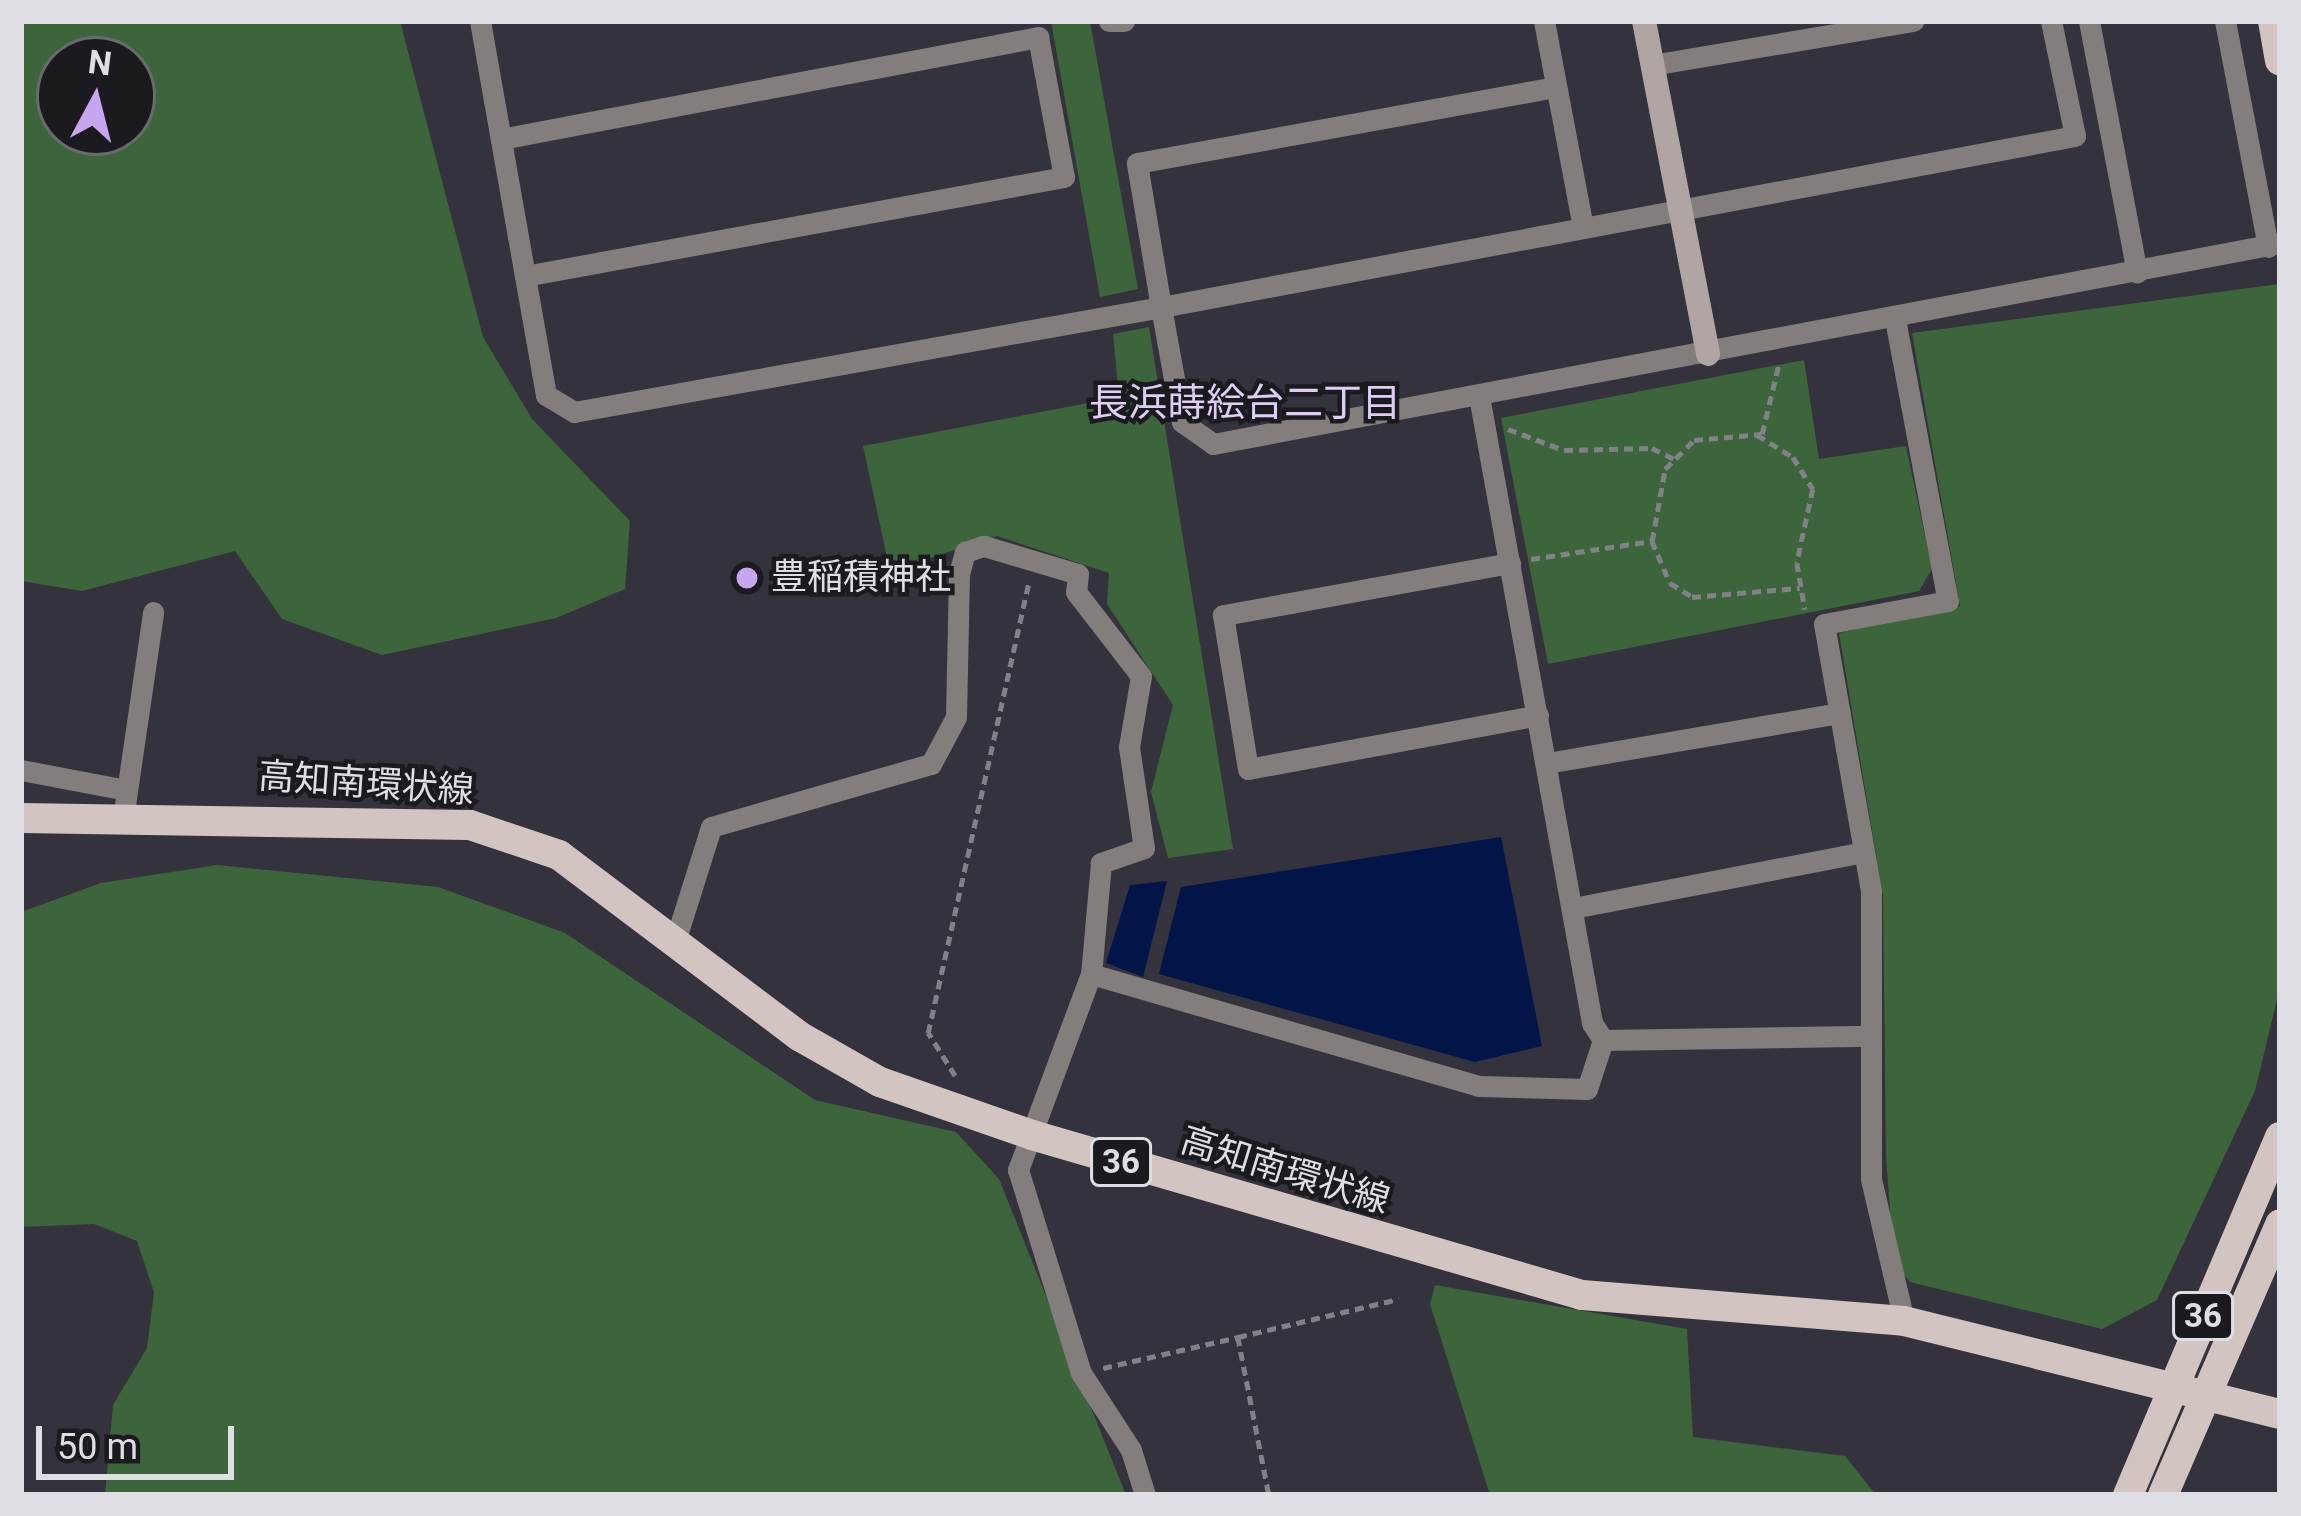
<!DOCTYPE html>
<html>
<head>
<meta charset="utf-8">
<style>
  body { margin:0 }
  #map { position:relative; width:2301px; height:1516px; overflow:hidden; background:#34323c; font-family:Roboto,"Noto Sans JP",sans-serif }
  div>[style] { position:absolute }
  .green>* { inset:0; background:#3d653c }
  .water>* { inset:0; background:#021549 }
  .path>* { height:4.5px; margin-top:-2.25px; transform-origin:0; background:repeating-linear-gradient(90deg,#828189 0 9px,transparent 0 15px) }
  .street>* { height:21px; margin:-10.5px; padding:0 10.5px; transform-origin:10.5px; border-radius:10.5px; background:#837d7b }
  .secondary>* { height:24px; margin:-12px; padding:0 12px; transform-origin:12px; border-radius:12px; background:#afa6a3 }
  .primary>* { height:30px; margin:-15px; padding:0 15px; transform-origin:15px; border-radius:15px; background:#d2c5c1 }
  .dots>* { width:33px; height:33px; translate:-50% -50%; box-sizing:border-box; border:6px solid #1b1b1f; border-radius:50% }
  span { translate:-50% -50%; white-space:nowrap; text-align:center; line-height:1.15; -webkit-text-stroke:9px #1b1b1f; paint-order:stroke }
  .shield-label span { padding:3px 9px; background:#1b1b1f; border:3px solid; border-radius:9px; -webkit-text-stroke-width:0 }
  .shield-label { font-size:33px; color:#dfdee4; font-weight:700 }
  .poi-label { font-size:36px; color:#dfdee4 }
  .left { translate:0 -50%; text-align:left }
  .street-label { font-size:36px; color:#dfdee4 }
  .neighbourhood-label { font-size:39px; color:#dfcdf6 }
  .frame { position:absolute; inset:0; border:24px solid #dfdee4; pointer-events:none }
  .north { position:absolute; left:36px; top:36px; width:120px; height:120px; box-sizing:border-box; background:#1b1b1f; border:3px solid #69696e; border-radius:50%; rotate:7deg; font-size:33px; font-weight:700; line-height:48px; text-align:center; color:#dfdee4 }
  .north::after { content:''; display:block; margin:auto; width:42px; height:54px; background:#c8a6ef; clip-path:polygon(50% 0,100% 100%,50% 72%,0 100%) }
  .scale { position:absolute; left:36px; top:1426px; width:198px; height:54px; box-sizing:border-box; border:6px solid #dfdee4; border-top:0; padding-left:15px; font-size:36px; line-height:42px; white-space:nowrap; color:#dfdee4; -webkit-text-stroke:9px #1b1b1f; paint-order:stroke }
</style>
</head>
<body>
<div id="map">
  <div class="green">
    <div style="clip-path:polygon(evenodd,21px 21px,400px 21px,483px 337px,532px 419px,630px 521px,625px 589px,556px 618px,382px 655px,282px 619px,235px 551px,82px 591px,21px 581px,21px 21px,132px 60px,132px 132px,60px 132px,60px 60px,132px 60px)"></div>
    <div style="clip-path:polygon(1051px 21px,1090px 21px,1138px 289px,1100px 297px)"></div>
    <div style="clip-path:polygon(2279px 284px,2280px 987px,2255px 1091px,2157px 1300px,2102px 1329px,1910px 1282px,1894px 1263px,1886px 1156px,1883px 896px,1839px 633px,1960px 606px,1912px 333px)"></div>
    <div style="clip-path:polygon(1149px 327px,1233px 849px,1168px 858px,1151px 792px,1173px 705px,1107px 604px,1109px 573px,997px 536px,890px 571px,863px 446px,1119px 397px,1113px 334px)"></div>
    <div style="clip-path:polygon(1804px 360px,1819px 459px,1906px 446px,1932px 569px,1919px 591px,1548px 664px,1501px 418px)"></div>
    <div style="clip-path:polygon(217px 865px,438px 887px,565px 933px,815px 1100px,956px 1132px,999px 1179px,1126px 1495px,105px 1495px,113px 1405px,147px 1348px,154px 1292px,137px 1241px,94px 1224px,21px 1227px,21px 912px,101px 883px)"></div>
    <div style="clip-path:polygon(1435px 1285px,1687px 1329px,1693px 1437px,1845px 1456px,1876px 1495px,1490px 1495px,1430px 1304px)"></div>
  </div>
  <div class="water">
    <div style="clip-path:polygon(1501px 837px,1542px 1046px,1475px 1062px,1159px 974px,1181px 887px)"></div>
    <div style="clip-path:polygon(1167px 881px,1143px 977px,1106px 963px,1130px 885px)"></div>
  </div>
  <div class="path">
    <div style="left:1508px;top:429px;width:60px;rotate:20.6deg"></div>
    <div style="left:1564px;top:450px;width:88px;rotate:-1.3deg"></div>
    <div style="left:1652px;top:448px;width:25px;rotate:26deg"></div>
    <div style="left:1757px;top:435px;width:42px;rotate:31.4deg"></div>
    <div style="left:1793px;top:457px;width:38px;rotate:58deg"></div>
    <div style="left:1813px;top:489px;width:76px;rotate:102.2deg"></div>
    <div style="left:1797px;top:563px;width:47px;rotate:80.1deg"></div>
    <div style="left:1652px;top:541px;width:46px;rotate:66.8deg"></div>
    <div style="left:1670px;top:583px;width:26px;rotate:32deg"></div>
    <div style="left:1692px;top:597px;width:108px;rotate:-4.8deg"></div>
    <div style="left:1531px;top:559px;width:122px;rotate:-8.5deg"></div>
    <div style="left:1652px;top:541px;width:73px;rotate:-79.8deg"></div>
    <div style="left:1665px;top:469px;width:41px;rotate:-45deg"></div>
    <div style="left:1694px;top:440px;width:68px;rotate:-5deg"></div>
    <div style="left:1762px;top:434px;width:73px;rotate:-76.5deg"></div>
    <div style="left:955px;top:1076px;width:51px;rotate:-122.1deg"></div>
    <div style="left:928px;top:1033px;width:460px;rotate:-77.4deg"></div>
    <div style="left:1238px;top:1337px;width:165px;rotate:-13.3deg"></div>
    <div style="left:1103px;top:1368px;width:139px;rotate:-12.9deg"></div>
    <div style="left:1238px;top:1337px;width:161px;rotate:78.9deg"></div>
  </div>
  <div class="street">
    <div style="left:480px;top:21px;width:380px;rotate:80deg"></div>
    <div style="left:546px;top:395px;width:33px;rotate:31deg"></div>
    <div style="left:574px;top:412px;width:596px;rotate:-10.14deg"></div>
    <div style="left:1161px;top:307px;width:146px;rotate:-99.5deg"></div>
    <div style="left:1137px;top:163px;width:425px;rotate:-10.3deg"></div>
    <div style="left:1109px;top:21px;width:15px"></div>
    <div style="left:1544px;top:21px;width:210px;rotate:79.3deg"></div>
    <div style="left:2051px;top:21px;width:117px;rotate:78.2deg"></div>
    <div style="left:2075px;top:136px;width:930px;rotate:169.4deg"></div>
    <div style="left:1161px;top:307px;width:117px;rotate:79.7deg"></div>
    <div style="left:1182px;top:422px;width:38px;rotate:35deg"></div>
    <div style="left:1213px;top:444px;width:1086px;rotate:-10.67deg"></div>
    <div style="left:2089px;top:21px;width:256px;rotate:79.2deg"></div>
    <div style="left:2225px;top:21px;width:230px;rotate:79.2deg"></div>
    <div style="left:1652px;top:65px;width:265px;rotate:-9.6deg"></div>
    <div style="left:501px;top:139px;width:547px;rotate:-10.75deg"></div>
    <div style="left:1038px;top:37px;width:142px;rotate:79.5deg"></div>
    <div style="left:1064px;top:177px;width:548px;rotate:169.59deg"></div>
    <div style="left:1895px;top:319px;width:287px;rotate:79.4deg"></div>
    <div style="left:1948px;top:601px;width:126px;rotate:169.5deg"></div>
    <div style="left:1824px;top:624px;width:271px;rotate:80deg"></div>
    <div style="left:1871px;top:891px;width:288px;rotate:90deg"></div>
    <div style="left:1871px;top:1179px;width:146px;rotate:76.9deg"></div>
    <div style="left:1479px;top:396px;width:637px;rotate:79.78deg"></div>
    <div style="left:1592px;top:1023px;width:20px;rotate:57deg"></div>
    <div style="left:1603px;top:1040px;width:267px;rotate:-0.9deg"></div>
    <div style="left:1510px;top:563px;width:292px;rotate:169.7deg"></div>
    <div style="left:1223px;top:615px;width:156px;rotate:80.8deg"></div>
    <div style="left:1248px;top:769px;width:295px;rotate:-10.5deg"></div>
    <div style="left:1547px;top:763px;width:297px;rotate:-9.7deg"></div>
    <div style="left:21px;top:770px;width:107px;rotate:10.8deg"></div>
    <div style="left:124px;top:812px;width:202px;rotate:-81.7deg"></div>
    <div style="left:1573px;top:908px;width:295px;rotate:-10.9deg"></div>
    <div style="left:677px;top:935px;width:113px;rotate:-72.5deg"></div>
    <div style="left:711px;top:827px;width:229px;rotate:-16deg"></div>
    <div style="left:931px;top:764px;width:53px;rotate:-62deg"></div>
    <div style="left:956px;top:717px;width:143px;rotate:-88.8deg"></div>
    <div style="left:959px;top:574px;width:23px;rotate:-75deg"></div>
    <div style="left:965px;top:552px;width:20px;rotate:-18deg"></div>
    <div style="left:984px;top:546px;width:98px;rotate:16.6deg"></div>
    <div style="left:1078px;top:574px;width:18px;rotate:96deg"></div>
    <div style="left:1076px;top:592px;width:106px;rotate:52.3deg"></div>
    <div style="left:1141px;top:676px;width:72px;rotate:99.6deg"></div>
    <div style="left:1129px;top:747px;width:102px;rotate:81.6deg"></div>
    <div style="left:1144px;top:848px;width:46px;rotate:160.8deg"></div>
    <div style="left:1101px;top:863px;width:111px;rotate:95.1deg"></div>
    <div style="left:1145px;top:1495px;width:47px;rotate:-107.3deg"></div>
    <div style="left:1131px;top:1450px;width:92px;rotate:-123deg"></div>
    <div style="left:1081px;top:1373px;width:213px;rotate:-107.2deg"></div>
    <div style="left:1018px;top:1170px;width:209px;rotate:-69.6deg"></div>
    <div style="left:1091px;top:974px;width:403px;rotate:16.1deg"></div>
    <div style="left:1478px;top:1086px;width:109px;rotate:1.6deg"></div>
    <div style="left:1587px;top:1089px;width:52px;rotate:-71.9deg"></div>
  </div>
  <div class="secondary">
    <div style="left:1644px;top:21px;width:339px;rotate:79.1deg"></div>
  </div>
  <div class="primary">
    <div style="left:2273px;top:21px;width:40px;rotate:80deg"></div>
    <div style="left:21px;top:818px;width:449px;rotate:0.9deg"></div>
    <div style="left:470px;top:825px;width:94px;rotate:18.6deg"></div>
    <div style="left:559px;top:855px;width:301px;rotate:37deg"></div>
    <div style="left:799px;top:1036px;width:93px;rotate:29.6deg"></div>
    <div style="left:880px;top:1082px;width:161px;rotate:19.2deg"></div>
    <div style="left:1032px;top:1135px;width:573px;rotate:16.22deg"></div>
    <div style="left:1582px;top:1295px;width:323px;rotate:4.6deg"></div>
    <div style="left:1904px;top:1321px;width:387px;rotate:13.9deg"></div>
    <div style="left:2128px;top:1495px;width:389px;rotate:-67deg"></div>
    <div style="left:2163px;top:1495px;width:295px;rotate:-66.6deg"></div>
  </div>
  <div class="dots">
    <div style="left:747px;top:578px;background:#c8a6ef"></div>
  </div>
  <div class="shield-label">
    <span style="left:1121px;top:1162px">36</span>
    <span style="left:2203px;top:1316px">36</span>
  </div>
  <div class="poi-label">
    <span class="left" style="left:771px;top:578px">豊稲積神社</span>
  </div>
  <div class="street-label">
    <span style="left:366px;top:784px;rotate:4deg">高知南環状線</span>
    <span style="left:1285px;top:1171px;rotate:17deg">高知南環状線</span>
  </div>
  <div class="neighbourhood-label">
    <span style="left:1245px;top:403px">長浜蒔絵台二丁目</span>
  </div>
  <div class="frame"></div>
  <div class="north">N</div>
  <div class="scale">50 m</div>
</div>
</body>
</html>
